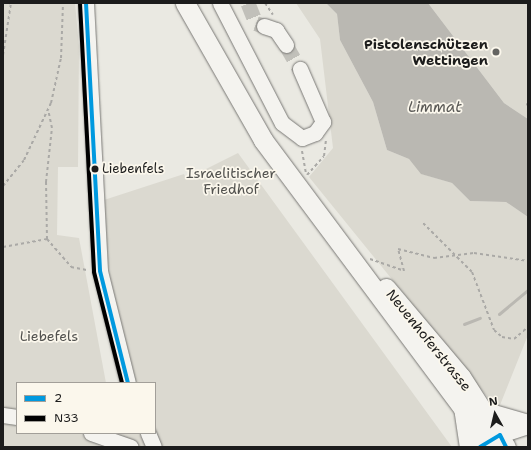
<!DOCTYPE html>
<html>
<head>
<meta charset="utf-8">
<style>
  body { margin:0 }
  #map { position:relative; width:531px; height:450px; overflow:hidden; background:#eae9e2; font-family:"Shantell Sans",sans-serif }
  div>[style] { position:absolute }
  .green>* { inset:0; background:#dbd9d0 }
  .water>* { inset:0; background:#bab8b2 }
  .stream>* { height:3px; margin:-1.5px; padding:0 1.5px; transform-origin:1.5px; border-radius:1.5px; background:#bab8b2 }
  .minor-tunnel>* { height:15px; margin-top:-7.5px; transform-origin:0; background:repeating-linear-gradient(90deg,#c1c0ba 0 15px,transparent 0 23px) }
  .path>* { height:2px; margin-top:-1px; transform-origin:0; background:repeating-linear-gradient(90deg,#aaa9a6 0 3px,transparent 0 6px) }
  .roads { filter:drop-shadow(0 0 1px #797875) drop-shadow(0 0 1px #797875) }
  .minor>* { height:15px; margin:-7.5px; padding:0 7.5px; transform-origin:7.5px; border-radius:7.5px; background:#f4f3ef }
  .major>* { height:19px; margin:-9.5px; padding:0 9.5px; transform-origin:9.5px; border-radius:9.5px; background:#f4f3ef }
  .bus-1>* { height:4px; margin:-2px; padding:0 2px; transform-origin:2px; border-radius:2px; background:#0099df }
  .bus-2>* { height:4px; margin:-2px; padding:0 2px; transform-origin:2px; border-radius:2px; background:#000 }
  .dots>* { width:11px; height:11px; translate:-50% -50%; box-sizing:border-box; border:2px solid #fbf7ec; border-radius:50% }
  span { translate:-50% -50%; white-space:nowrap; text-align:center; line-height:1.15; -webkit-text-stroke:3.5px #fbf7ec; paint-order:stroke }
  .bus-label { font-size:13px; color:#1c1c1c }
  .left { translate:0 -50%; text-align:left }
  .poi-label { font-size:14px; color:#1c1c1c; font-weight:700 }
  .right { translate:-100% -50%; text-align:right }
  .park-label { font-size:14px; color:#51514e }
  .street-label { font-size:14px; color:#1c1c1c }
  .water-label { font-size:15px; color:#5a5956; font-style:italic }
  .frame { position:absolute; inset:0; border:4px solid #1c1c1c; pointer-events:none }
  .legend { position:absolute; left:16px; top:382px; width:140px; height:52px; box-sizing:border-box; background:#fbf7ec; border:1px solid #a29f99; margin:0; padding:5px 7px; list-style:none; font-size:12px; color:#1c1c1c }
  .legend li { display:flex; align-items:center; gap:8px; height:20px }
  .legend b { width:20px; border:1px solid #a29f99 }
  .north { position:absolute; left:475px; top:394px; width:40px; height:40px; -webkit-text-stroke:3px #fbf7ec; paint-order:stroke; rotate:352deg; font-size:11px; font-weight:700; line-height:16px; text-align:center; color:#1c1c1c }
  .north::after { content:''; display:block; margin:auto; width:14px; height:18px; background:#1c1c1c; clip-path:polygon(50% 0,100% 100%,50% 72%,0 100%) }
</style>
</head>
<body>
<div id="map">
  <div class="green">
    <div style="clip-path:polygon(3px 3px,75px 3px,79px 46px,78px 167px,58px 167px,57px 235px,79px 238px,106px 383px,17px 383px,17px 433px,155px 433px,155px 383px,121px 383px,133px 373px,109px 273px,104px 200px,184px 174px,186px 179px,238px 153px,452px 447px,3px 447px)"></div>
    <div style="clip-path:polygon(296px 3px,326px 3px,337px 14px,340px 40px,373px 102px,387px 150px,409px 159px,422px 174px,452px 183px,470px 201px,506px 202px,528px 217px,528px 335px,498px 410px,309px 177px,333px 148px,320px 39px)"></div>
    <div style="clip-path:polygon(428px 3px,528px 3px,528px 119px,504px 103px)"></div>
  </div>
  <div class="water">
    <div style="clip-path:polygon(326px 3px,428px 3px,504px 103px,528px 119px,528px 217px,506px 202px,470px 201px,452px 183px,421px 174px,409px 159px,387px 150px,373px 102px,340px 40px,337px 14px)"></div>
  </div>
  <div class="stream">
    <div style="left:499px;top:314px;width:38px;rotate:-40deg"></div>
    <div style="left:464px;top:324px;width:17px;rotate:-21deg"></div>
  </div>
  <div class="minor-tunnel">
    <div style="left:248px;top:3px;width:22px;rotate:68deg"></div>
    <div style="left:256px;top:23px;width:9px;rotate:21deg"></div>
    <div style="left:286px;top:45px;width:28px;rotate:60deg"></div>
  </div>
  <div class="path">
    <div style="left:265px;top:3px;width:14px;rotate:56deg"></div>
    <div style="left:3px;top:55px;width:53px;rotate:-81.3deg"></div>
    <div style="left:526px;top:104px;width:2px;rotate:27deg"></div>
    <div style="left:302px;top:151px;width:23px;rotate:80deg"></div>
    <div style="left:307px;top:175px;width:25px;rotate:-48deg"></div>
    <div style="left:324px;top:156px;width:16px;rotate:-83deg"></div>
    <div style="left:3px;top:186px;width:33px;rotate:-51deg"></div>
    <div style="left:24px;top:160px;width:63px;rotate:-64.7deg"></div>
    <div style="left:51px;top:103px;width:46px;rotate:-77.5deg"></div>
    <div style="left:61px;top:58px;width:55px;rotate:-87.9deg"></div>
    <div style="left:423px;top:223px;width:69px;rotate:45deg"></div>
    <div style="left:472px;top:272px;width:62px;rotate:69.2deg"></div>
    <div style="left:494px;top:330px;width:11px;rotate:41deg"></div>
    <div style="left:502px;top:337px;width:12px;rotate:9deg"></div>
    <div style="left:514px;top:339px;width:18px;rotate:-41deg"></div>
    <div style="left:47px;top:239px;width:57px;rotate:-91deg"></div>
    <div style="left:46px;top:182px;width:54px;rotate:-83.7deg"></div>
    <div style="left:52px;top:128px;width:19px;rotate:-102deg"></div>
    <div style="left:3px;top:247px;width:45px;rotate:-10.3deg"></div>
    <div style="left:47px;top:239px;width:37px;rotate:49deg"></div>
    <div style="left:71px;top:267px;width:16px;rotate:11deg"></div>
    <div style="left:370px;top:259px;width:36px;rotate:19deg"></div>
    <div style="left:404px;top:271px;width:23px;rotate:-105deg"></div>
    <div style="left:398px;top:249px;width:37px;rotate:14deg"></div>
    <div style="left:434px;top:258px;width:40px;rotate:-7.1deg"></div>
    <div style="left:474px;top:253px;width:55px;rotate:8.4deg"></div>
  </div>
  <div class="roads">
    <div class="minor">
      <div style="left:86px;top:3px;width:268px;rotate:87deg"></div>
      <div style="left:100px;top:271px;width:115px;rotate:76deg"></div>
      <div style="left:220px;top:3px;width:135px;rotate:62.7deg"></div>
      <div style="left:282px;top:123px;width:25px;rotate:37deg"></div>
      <div style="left:302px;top:138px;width:14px;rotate:-21deg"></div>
      <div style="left:315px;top:133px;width:14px;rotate:-54deg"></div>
      <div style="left:323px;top:122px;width:58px;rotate:-113.5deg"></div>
      <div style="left:264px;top:26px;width:13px;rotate:18deg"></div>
      <div style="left:276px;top:30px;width:18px;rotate:56deg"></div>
      <div style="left:3px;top:415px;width:14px;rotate:8deg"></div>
      <div style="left:91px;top:433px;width:42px;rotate:19.3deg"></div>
      <div style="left:148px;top:433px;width:15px;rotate:67deg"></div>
      <div style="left:480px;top:447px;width:23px;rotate:-31deg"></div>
      <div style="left:500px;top:435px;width:29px;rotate:-18deg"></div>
    </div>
    <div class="major">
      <div style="left:185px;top:3px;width:158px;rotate:60.3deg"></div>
      <div style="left:263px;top:140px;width:383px;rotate:53.3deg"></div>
      <div style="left:386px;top:288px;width:116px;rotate:49.9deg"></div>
      <div style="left:461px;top:377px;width:83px;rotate:57.3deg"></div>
      <div style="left:463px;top:407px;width:40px;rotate:81.5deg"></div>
      <div style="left:486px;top:412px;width:44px;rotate:15.9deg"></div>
    </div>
  </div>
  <div class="bus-1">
    <div style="left:86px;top:3px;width:268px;rotate:87deg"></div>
    <div style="left:100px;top:271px;width:115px;rotate:76deg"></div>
    <div style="left:480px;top:447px;width:23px;rotate:-31deg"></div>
    <div style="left:500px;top:435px;width:13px;rotate:63deg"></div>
  </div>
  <div class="bus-2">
    <div style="left:80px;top:3px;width:269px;rotate:87deg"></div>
    <div style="left:94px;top:272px;width:114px;rotate:75.8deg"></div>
  </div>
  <div class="dots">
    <div style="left:496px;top:52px;background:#646461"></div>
    <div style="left:95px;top:169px;background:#1c1c1c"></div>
  </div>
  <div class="bus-label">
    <span class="left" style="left:102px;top:169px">Liebenfels</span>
  </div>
  <div class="poi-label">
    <span class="right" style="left:488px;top:52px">Pistolenschützen<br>Wettingen</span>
  </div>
  <div class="park-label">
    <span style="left:231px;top:181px">Israelitischer<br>Friedhof</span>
    <span style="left:49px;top:336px">Liebefels</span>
  </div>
  <div class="street-label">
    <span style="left:429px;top:340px;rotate:51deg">Neuenhoferstrasse</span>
  </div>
  <div class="water-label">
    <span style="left:435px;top:108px">Limmat</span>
  </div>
  <div class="frame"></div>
  <ul class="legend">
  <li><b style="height:5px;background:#0099df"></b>2</li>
  <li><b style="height:5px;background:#000"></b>N33</li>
  </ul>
  <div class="north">N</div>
</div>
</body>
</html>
